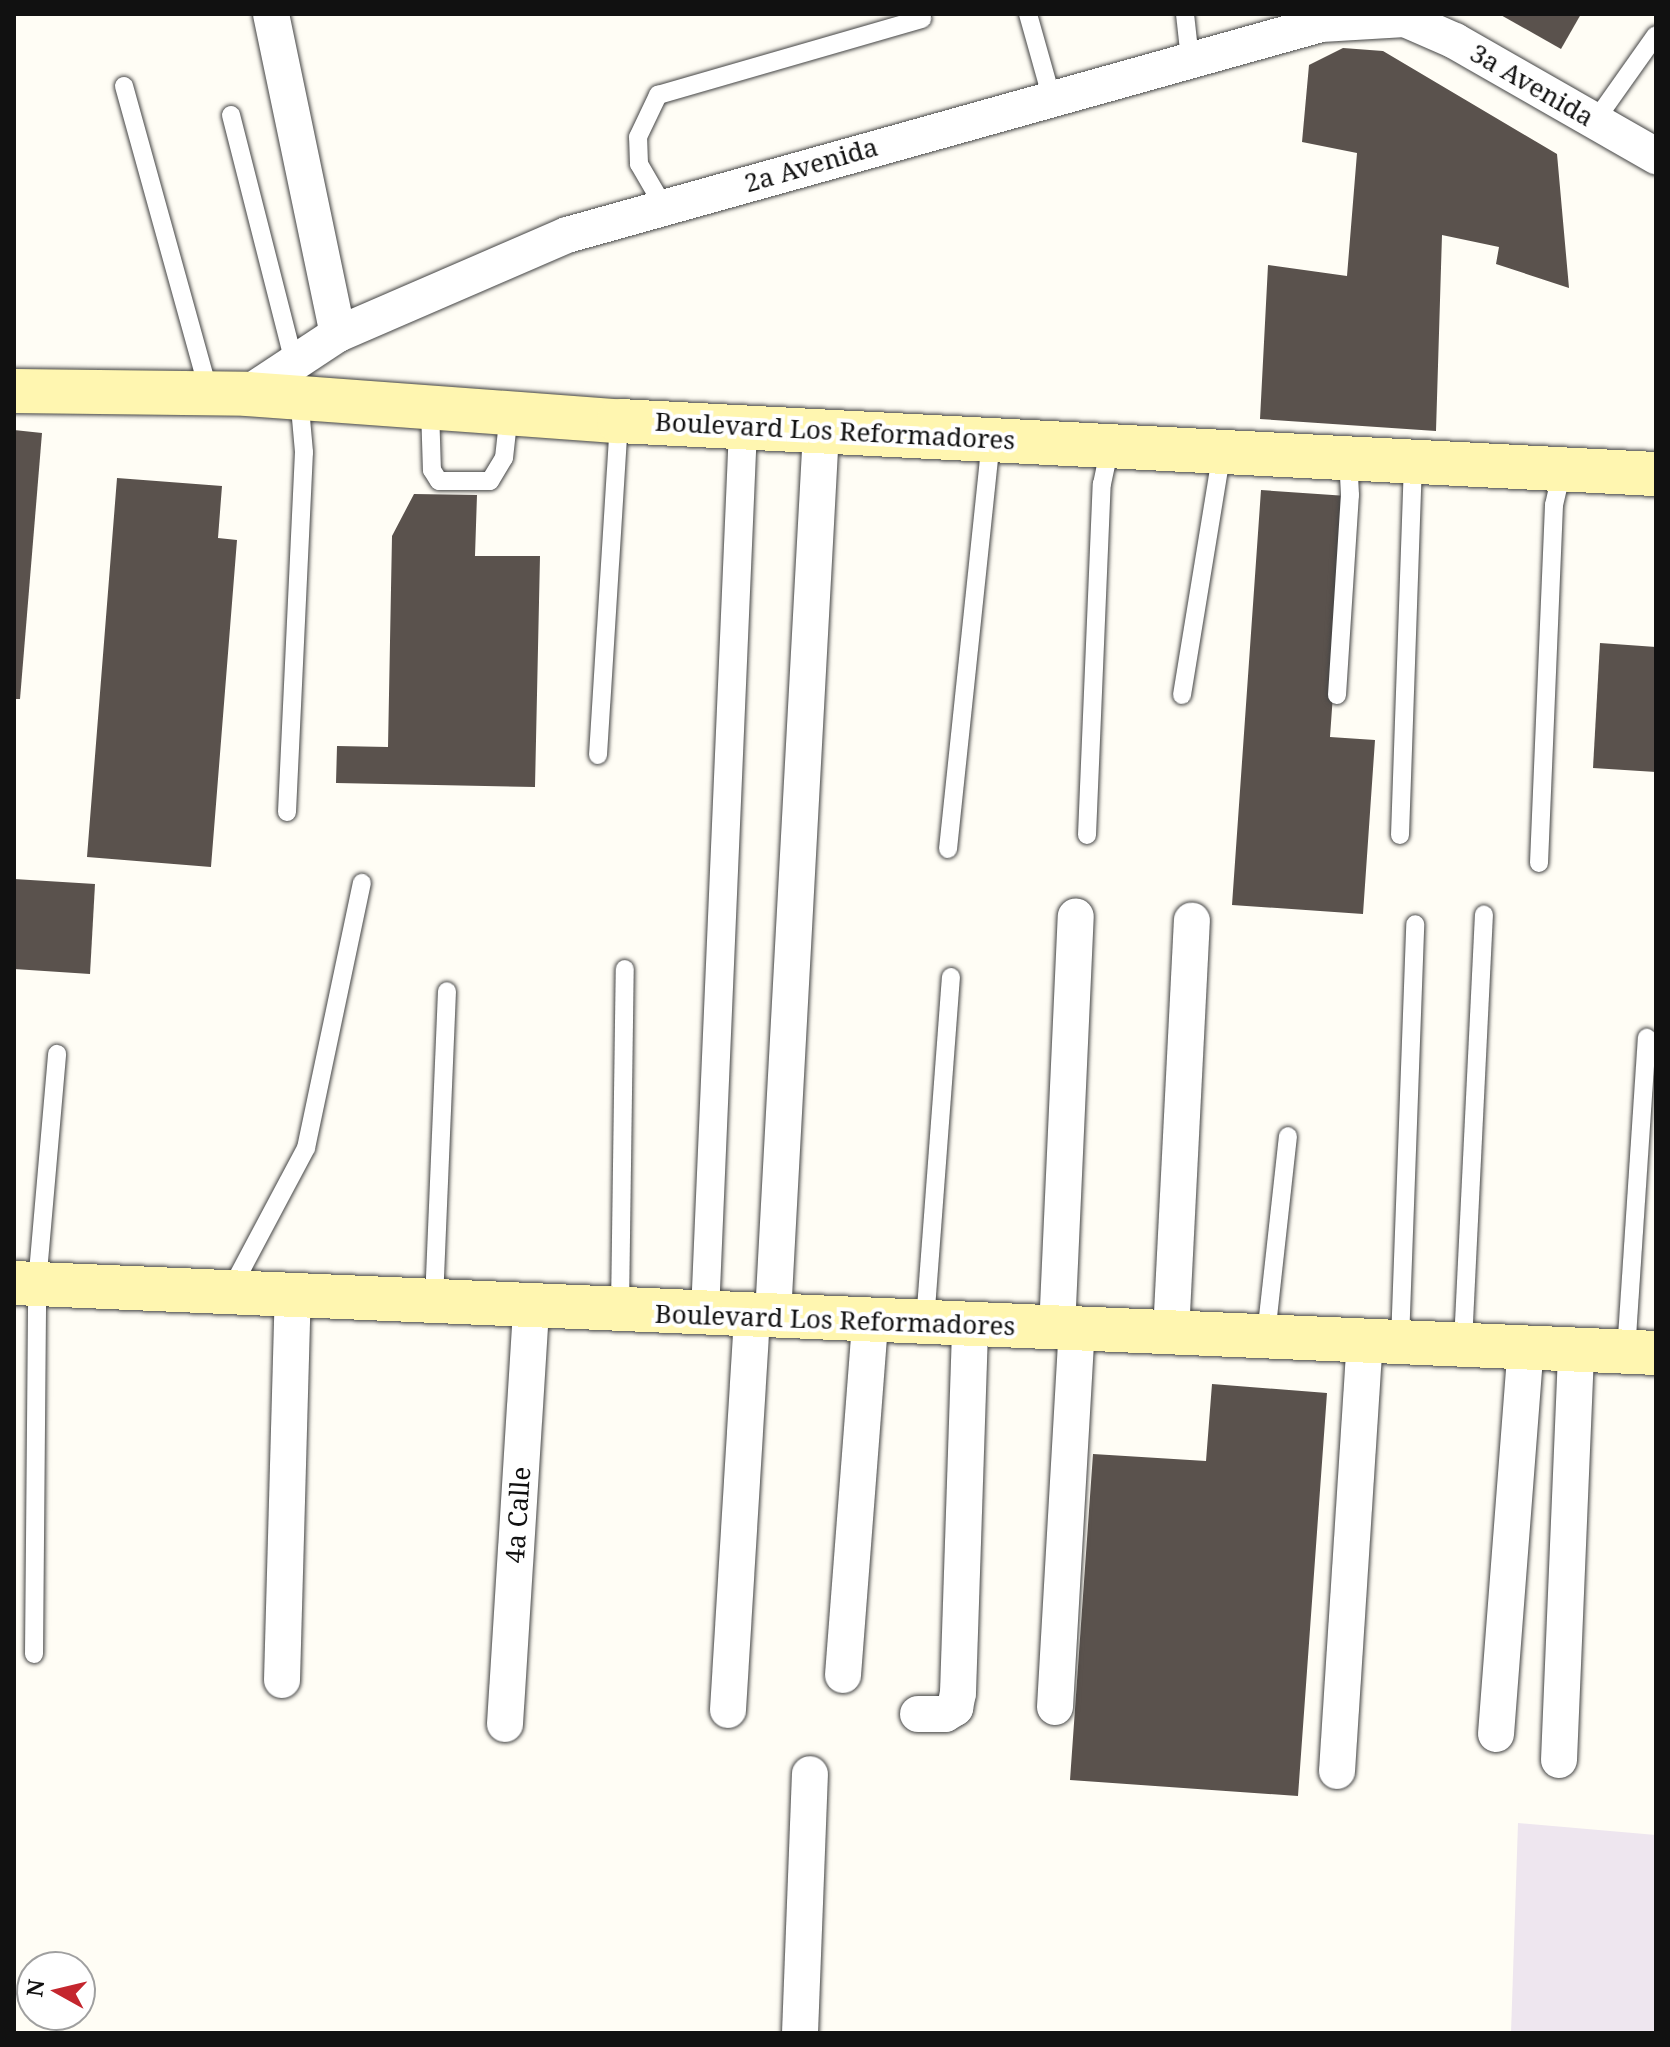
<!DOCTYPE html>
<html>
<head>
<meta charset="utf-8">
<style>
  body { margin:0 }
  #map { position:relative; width:1670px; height:2047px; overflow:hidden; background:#fffdf5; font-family:"Noto Serif",serif }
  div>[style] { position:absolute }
  .industrial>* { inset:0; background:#eee6ef }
  .building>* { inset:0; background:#5a524d }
  .roads { filter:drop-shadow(0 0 2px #444) drop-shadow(0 0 2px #444) }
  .service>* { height:18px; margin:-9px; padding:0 9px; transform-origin:9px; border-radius:9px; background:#fff }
  .pedestrian>* { height:28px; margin:-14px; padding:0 14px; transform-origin:14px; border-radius:14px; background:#fff }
  .minor>* { height:36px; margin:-18px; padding:0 18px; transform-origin:18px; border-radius:18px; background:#fff }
  .secondary>* { height:44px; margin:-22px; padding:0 22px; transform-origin:22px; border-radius:22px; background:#fff6b0 }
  span { translate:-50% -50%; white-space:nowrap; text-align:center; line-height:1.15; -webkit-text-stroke:8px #fff; paint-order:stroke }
  .street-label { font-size:26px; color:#111 }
  .frame { position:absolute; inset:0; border:16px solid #111; pointer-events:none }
  .north { position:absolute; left:16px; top:1951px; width:80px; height:80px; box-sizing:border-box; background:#fff; border:2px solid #a0a0a0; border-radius:50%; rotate:278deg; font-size:22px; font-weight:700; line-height:32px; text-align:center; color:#111 }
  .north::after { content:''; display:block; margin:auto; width:28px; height:36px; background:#c4262e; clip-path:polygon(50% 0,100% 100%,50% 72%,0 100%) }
</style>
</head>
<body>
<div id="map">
  <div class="industrial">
    <div style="clip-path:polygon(1518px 1823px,1656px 1835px,1656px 2033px,1511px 2033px)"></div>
  </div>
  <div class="building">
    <div style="clip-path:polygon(1499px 14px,1581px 14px,1561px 49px)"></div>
    <div style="clip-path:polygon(1343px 48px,1383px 51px,1557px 154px,1569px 288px,1496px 264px,1499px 247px,1442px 235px,1436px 431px,1260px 419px,1268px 265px,1347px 276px,1357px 153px,1302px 142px,1309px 65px)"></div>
    <div style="clip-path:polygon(14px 430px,42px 433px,20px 699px,14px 699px)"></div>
    <div style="clip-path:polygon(117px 478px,222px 486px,218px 538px,237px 540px,211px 867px,87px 857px)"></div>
    <div style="clip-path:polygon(1261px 490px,1347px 496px,1330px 737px,1375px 740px,1363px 914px,1232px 905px)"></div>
    <div style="clip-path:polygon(414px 494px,477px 495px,475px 556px,540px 556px,535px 787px,336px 783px,337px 746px,388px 747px,392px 536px)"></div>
    <div style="clip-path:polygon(1600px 643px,1656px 647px,1656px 772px,1593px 768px)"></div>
    <div style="clip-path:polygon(14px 879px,95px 884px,90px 974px,14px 969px)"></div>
    <div style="clip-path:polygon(1212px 1384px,1327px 1393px,1298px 1796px,1070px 1780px,1093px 1454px,1206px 1461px)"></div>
  </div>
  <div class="roads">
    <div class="service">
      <div style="left:1028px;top:14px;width:85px;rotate:74.3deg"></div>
      <div style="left:1185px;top:14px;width:45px;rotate:83.7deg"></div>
      <div style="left:124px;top:86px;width:319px;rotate:74.5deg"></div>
      <div style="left:231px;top:115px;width:259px;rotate:75.7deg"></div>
      <div style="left:1595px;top:121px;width:105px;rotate:-54.7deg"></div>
      <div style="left:664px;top:207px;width:50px;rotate:-120.2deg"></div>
      <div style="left:639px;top:164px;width:27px;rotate:-92deg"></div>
      <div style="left:638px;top:137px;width:47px;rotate:-64.5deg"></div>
      <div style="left:658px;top:95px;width:275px;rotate:-16.1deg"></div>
      <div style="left:430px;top:408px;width:62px;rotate:88.2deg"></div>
      <div style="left:432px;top:470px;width:13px;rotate:58deg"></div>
      <div style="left:439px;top:481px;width:51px"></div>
      <div style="left:490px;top:481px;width:27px;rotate:-59deg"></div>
      <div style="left:504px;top:458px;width:45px;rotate:-83.7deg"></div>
      <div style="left:1182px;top:695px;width:247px;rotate:-80.7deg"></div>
      <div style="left:1337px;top:695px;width:200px;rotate:-86.3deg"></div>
      <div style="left:1350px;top:495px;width:38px;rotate:-93deg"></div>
      <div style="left:598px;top:755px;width:335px;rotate:-86.4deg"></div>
      <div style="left:287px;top:812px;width:360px;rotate:-87.3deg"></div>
      <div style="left:304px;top:452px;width:56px;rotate:-95.1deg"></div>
      <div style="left:1087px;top:835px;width:351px;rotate:-87.6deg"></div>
      <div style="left:1102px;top:484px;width:40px;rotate:-78deg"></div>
      <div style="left:1400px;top:835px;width:375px;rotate:-88deg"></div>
      <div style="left:948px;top:849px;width:412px;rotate:-84deg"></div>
      <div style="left:1539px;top:863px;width:358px;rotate:-87.6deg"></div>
      <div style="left:1554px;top:505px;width:37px;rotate:-77deg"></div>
      <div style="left:230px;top:1291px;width:162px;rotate:-62deg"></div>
      <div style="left:306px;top:1148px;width:271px;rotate:-78.1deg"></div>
      <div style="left:434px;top:1301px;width:310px;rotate:-87.6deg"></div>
      <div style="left:620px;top:1308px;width:339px;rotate:-89.2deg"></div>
      <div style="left:925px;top:1322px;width:346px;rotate:-85.7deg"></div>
      <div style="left:1266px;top:1335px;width:200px;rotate:-83.7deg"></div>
      <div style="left:1400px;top:1341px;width:417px;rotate:-87.9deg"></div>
      <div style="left:1463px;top:1343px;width:429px;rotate:-87.2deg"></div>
      <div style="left:1626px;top:1352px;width:315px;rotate:-86.2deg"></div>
      <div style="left:34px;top:1654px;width:370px;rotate:-89.5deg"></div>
      <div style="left:37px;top:1284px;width:231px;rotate:-85deg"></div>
    </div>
    <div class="pedestrian">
      <div style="left:705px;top:1313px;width:887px;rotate:-87.54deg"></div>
    </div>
    <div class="minor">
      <div style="left:271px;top:14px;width:327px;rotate:78.2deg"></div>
      <div style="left:247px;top:394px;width:109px;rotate:-33.4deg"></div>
      <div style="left:338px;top:334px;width:249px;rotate:-23.4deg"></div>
      <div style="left:567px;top:235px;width:783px;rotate:-15.63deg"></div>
      <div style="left:1321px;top:24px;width:84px;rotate:-3.4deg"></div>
      <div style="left:1405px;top:19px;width:55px;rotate:23.7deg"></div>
      <div style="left:1455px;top:41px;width:232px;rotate:29.8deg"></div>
      <div style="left:773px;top:1315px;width:885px;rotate:-86.89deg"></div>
      <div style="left:1057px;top:1329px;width:413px;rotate:-87.4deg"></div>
      <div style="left:1171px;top:1333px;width:413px;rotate:-87.1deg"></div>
      <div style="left:843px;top:1675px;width:355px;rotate:-85.6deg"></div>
      <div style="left:282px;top:1680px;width:384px;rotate:-88.4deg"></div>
      <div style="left:1055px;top:1707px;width:378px;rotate:-86.7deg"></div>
      <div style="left:728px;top:1710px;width:396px;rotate:-86.5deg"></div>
      <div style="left:918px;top:1714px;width:27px"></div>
      <div style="left:945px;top:1714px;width:12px;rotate:-31deg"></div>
      <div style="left:955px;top:1708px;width:15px;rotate:-79deg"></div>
      <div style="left:958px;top:1693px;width:367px;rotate:-88.1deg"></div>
      <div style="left:505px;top:1724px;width:418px;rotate:-86.4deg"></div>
      <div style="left:1496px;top:1734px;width:389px;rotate:-85.6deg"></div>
      <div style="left:1559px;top:1760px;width:411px;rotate:-87.6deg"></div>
      <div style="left:1337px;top:1771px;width:433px;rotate:-86.3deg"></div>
      <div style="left:800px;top:2033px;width:259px;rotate:-87.8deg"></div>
    </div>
    <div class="secondary">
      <div style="left:14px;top:391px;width:233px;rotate:0.7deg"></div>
      <div style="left:247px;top:394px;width:373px;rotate:4.2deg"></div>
      <div style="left:619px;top:421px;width:1038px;rotate:2.93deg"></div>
      <div style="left:14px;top:1283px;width:1643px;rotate:2.44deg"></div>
    </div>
  </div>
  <div class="street-label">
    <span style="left:1532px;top:85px;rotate:30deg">3a Avenida</span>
    <span style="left:811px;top:165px;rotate:-16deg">2a Avenida</span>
    <span style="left:835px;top:431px;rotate:3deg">Boulevard Los Reformadores</span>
    <span style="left:835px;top:1320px;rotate:2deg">Boulevard Los Reformadores</span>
    <span style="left:518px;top:1515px;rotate:-86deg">4a Calle</span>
  </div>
  <div class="frame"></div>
  <div class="north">N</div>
</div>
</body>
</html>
